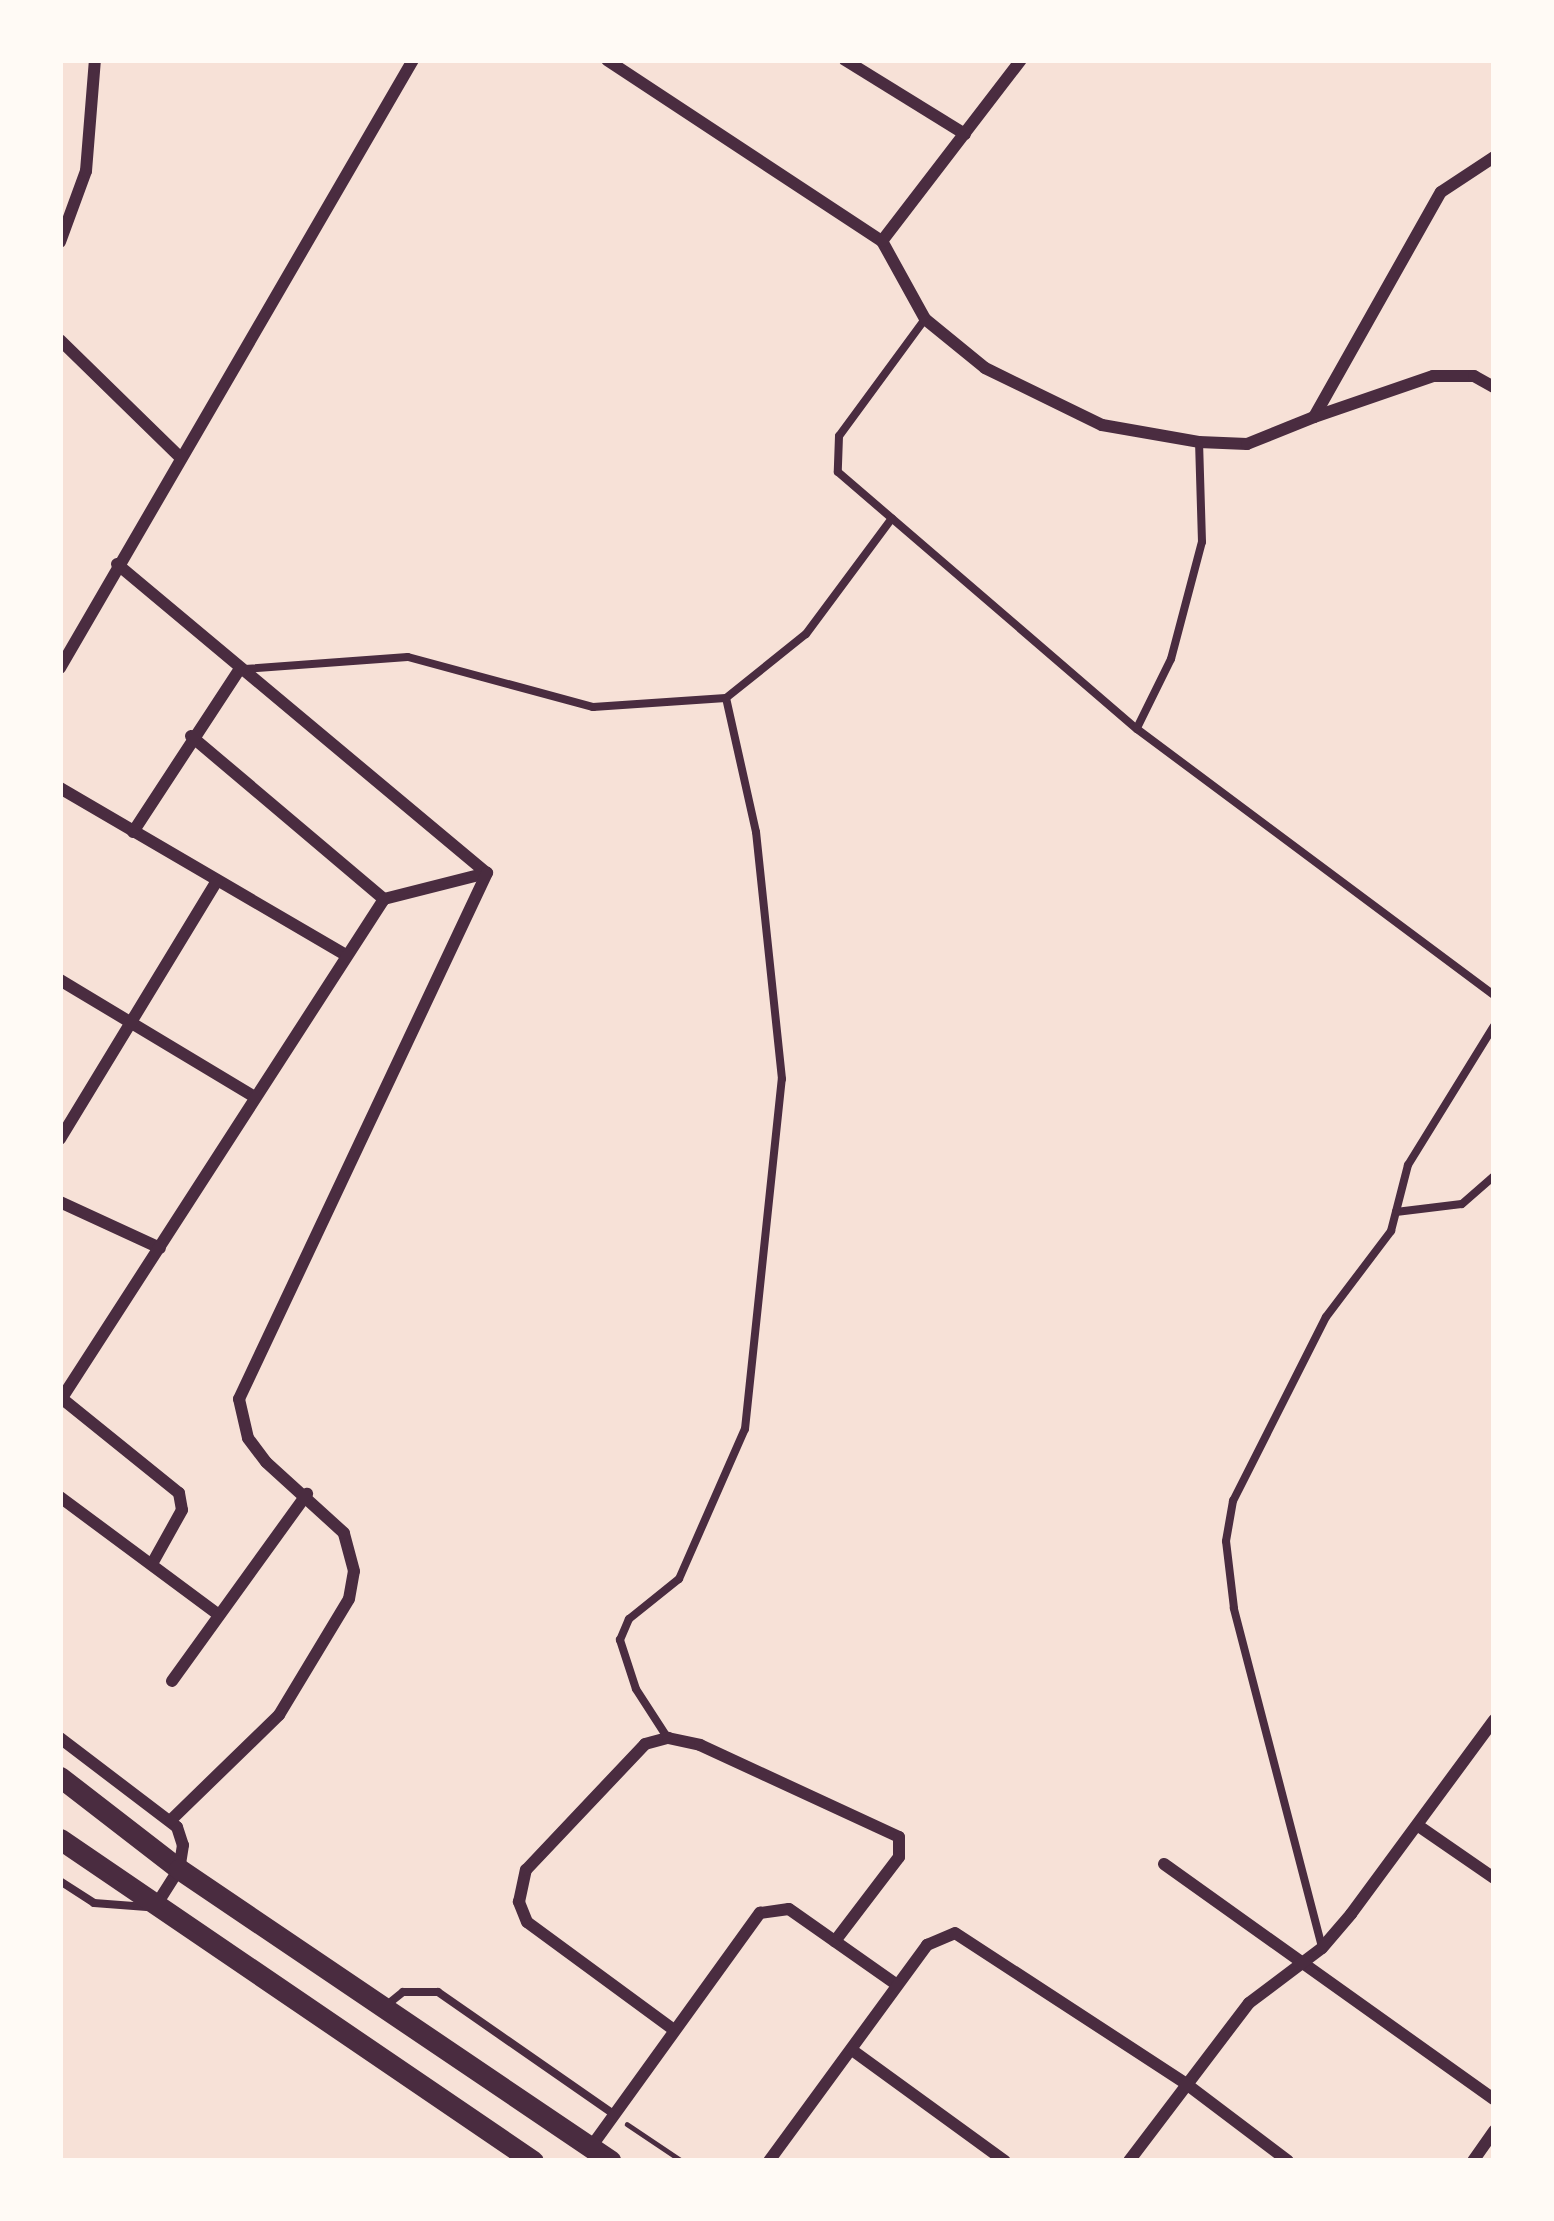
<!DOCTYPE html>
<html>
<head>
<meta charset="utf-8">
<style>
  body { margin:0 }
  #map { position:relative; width:1554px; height:2221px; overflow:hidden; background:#f7e1d7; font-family:"Varela Round",sans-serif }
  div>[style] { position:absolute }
  .path>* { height:4.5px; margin:-2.25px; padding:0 2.25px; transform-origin:2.25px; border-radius:2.25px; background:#4a2c40 }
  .service>* { height:8px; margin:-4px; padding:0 4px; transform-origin:4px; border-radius:4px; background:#4a2c40 }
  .minor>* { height:12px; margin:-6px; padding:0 6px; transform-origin:6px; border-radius:6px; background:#4a2c40 }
  .secondary>* { height:21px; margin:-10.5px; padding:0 10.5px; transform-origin:10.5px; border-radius:10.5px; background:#4a2c40 }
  span { translate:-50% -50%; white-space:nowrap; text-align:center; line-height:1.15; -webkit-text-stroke:12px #fffaf5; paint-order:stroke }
  .frame { position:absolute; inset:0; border:63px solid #fffaf5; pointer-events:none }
</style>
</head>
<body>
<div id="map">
  <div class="path">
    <div style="left:627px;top:2124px;width:66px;rotate:33.9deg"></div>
  </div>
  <div class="service">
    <div style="left:925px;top:319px;width:145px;rotate:126.3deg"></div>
    <div style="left:839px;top:436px;width:36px;rotate:92deg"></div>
    <div style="left:838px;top:472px;width:394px;rotate:40.7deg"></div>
    <div style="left:1137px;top:729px;width:445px;rotate:36.7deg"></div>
    <div style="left:245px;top:669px;width:163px;rotate:-4.2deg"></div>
    <div style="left:408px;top:657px;width:192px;rotate:15.1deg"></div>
    <div style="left:593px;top:707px;width:133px;rotate:-3.9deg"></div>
    <div style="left:726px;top:698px;width:102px;rotate:-38.7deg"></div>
    <div style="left:806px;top:634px;width:144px;rotate:-53.4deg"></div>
    <div style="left:1137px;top:728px;width:77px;rotate:-63.8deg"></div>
    <div style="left:1171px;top:659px;width:121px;rotate:-75.2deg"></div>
    <div style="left:1202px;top:542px;width:99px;rotate:-91.7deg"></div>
    <div style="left:1396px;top:1212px;width:66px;rotate:-6.9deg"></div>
    <div style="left:1462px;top:1204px;width:43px;rotate:-41.2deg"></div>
    <div style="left:667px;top:1737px;width:57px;rotate:-122.9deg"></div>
    <div style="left:636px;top:1689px;width:52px;rotate:-108.1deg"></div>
    <div style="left:620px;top:1640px;width:23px;rotate:-67deg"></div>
    <div style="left:629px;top:1619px;width:64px;rotate:-38.7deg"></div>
    <div style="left:679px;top:1579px;width:164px;rotate:-66.3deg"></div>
    <div style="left:745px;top:1429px;width:352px;rotate:-84deg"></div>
    <div style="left:782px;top:1079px;width:248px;rotate:-96deg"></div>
    <div style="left:756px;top:832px;width:137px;rotate:-102.6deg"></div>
    <div style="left:60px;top:1881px;width:40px;rotate:32.9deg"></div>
    <div style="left:94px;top:1903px;width:53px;rotate:4.3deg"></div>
    <div style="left:1322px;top:1947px;width:350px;rotate:-104.6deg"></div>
    <div style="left:1234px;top:1608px;width:67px;rotate:-96.8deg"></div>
    <div style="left:1226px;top:1541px;width:41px;rotate:-80.1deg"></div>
    <div style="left:1233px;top:1501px;width:206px;rotate:-63.2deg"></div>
    <div style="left:1326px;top:1317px;width:108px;rotate:-52.9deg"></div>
    <div style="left:1391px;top:1231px;width:68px;rotate:-75.6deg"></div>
    <div style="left:1408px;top:1165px;width:163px;rotate:-58.3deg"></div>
    <div style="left:388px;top:2004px;width:19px;rotate:-39deg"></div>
    <div style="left:403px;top:1992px;width:35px"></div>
    <div style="left:438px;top:1992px;width:212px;rotate:34.8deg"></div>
  </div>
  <div class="minor">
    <div style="left:607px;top:60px;width:329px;rotate:33.4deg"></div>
    <div style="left:882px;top:241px;width:89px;rotate:61.1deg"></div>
    <div style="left:925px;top:319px;width:77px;rotate:39.2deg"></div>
    <div style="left:985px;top:368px;width:130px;rotate:26deg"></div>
    <div style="left:1102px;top:425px;width:98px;rotate:9.9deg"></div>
    <div style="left:1199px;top:442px;width:48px;rotate:2.4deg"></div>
    <div style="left:1247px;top:444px;width:72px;rotate:-21.9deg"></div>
    <div style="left:1314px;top:417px;width:258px;rotate:-60.6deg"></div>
    <div style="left:1441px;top:192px;width:64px;rotate:-33.4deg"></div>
    <div style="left:845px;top:60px;width:141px;rotate:31.7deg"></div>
    <div style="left:882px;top:241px;width:228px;rotate:-52.5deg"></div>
    <div style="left:60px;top:242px;width:76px;rotate:-69.9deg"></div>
    <div style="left:86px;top:171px;width:111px;rotate:-85.4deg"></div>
    <div style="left:60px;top:340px;width:166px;rotate:44.3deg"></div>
    <div style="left:1314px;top:417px;width:126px;rotate:-19deg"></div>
    <div style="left:1433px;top:376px;width:41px"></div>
    <div style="left:1474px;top:376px;width:23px;rotate:29deg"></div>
    <div style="left:117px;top:564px;width:482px;rotate:39.9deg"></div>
    <div style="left:60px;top:668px;width:703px;rotate:-59.86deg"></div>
    <div style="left:191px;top:736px;width:253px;rotate:40.2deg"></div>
    <div style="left:60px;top:788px;width:329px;rotate:30.3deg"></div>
    <div style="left:133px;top:832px;width:194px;rotate:-56.8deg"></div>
    <div style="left:384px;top:899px;width:106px;rotate:-14.2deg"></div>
    <div style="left:60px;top:980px;width:225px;rotate:31deg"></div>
    <div style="left:60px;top:1139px;width:302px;rotate:-58.7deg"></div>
    <div style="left:60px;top:1202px;width:110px;rotate:24.7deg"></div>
    <div style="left:60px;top:1397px;width:153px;rotate:38.9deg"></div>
    <div style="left:179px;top:1493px;width:17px;rotate:80deg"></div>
    <div style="left:182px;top:1510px;width:62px;rotate:119.1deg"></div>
    <div style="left:60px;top:1401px;width:597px;rotate:-57.16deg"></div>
    <div style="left:60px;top:1497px;width:198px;rotate:36.6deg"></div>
    <div style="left:172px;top:1681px;width:231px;rotate:-54.2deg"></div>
    <div style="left:60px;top:1738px;width:147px;rotate:37.3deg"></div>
    <div style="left:177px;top:1827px;width:19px;rotate:72deg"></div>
    <div style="left:183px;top:1845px;width:24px;rotate:99deg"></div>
    <div style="left:179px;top:1869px;width:45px;rotate:122.3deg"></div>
    <div style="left:171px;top:1820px;width:151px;rotate:-44.2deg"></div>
    <div style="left:279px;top:1715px;width:135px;rotate:-58.9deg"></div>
    <div style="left:349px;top:1599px;width:28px;rotate:-80deg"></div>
    <div style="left:354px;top:1571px;width:39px;rotate:-105deg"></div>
    <div style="left:344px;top:1533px;width:105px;rotate:-137.7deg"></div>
    <div style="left:266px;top:1462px;width:30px;rotate:-127deg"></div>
    <div style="left:248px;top:1438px;width:40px;rotate:-103deg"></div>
    <div style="left:239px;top:1399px;width:582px;rotate:-64.76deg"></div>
    <div style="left:1420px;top:1827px;width:90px;rotate:34.6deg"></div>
    <div style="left:1164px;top:1864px;width:405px;rotate:35.5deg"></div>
    <div style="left:670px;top:2027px;width:177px;rotate:-143.7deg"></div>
    <div style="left:527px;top:1922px;width:22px;rotate:-112deg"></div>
    <div style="left:519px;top:1902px;width:33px;rotate:-78deg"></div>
    <div style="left:526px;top:1870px;width:173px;rotate:-46.6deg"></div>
    <div style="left:645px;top:1744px;width:24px;rotate:-15deg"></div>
    <div style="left:668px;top:1738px;width:33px;rotate:12deg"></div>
    <div style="left:700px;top:1745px;width:219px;rotate:24.8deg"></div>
    <div style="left:899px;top:1837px;width:20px;rotate:90deg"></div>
    <div style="left:899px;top:1857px;width:106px;rotate:127.3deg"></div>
    <div style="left:852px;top:2050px;width:189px;rotate:36deg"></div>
    <div style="left:591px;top:2147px;width:289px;rotate:-54.2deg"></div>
    <div style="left:760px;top:1913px;width:29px;rotate:-8deg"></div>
    <div style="left:789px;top:1909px;width:132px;rotate:35.1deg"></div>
    <div style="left:769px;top:2161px;width:268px;rotate:-53.8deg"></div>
    <div style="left:927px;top:1945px;width:30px;rotate:-23deg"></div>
    <div style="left:955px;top:1933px;width:275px;rotate:33.1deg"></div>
    <div style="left:1185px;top:2083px;width:129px;rotate:37.1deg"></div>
    <div style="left:1129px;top:2161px;width:198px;rotate:-52.8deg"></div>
    <div style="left:1249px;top:2003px;width:91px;rotate:-37deg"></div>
    <div style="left:1322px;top:1948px;width:45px;rotate:-49.5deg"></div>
    <div style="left:1351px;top:1914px;width:241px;rotate:-53.6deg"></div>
    <div style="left:1473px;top:2161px;width:37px;rotate:-55deg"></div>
  </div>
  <div class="secondary">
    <div style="left:60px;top:1777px;width:150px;rotate:37.7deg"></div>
    <div style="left:179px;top:1869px;width:521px;rotate:34.06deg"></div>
    <div style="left:60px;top:1839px;width:572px;rotate:34.25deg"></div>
  </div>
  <div class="frame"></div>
</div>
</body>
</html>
